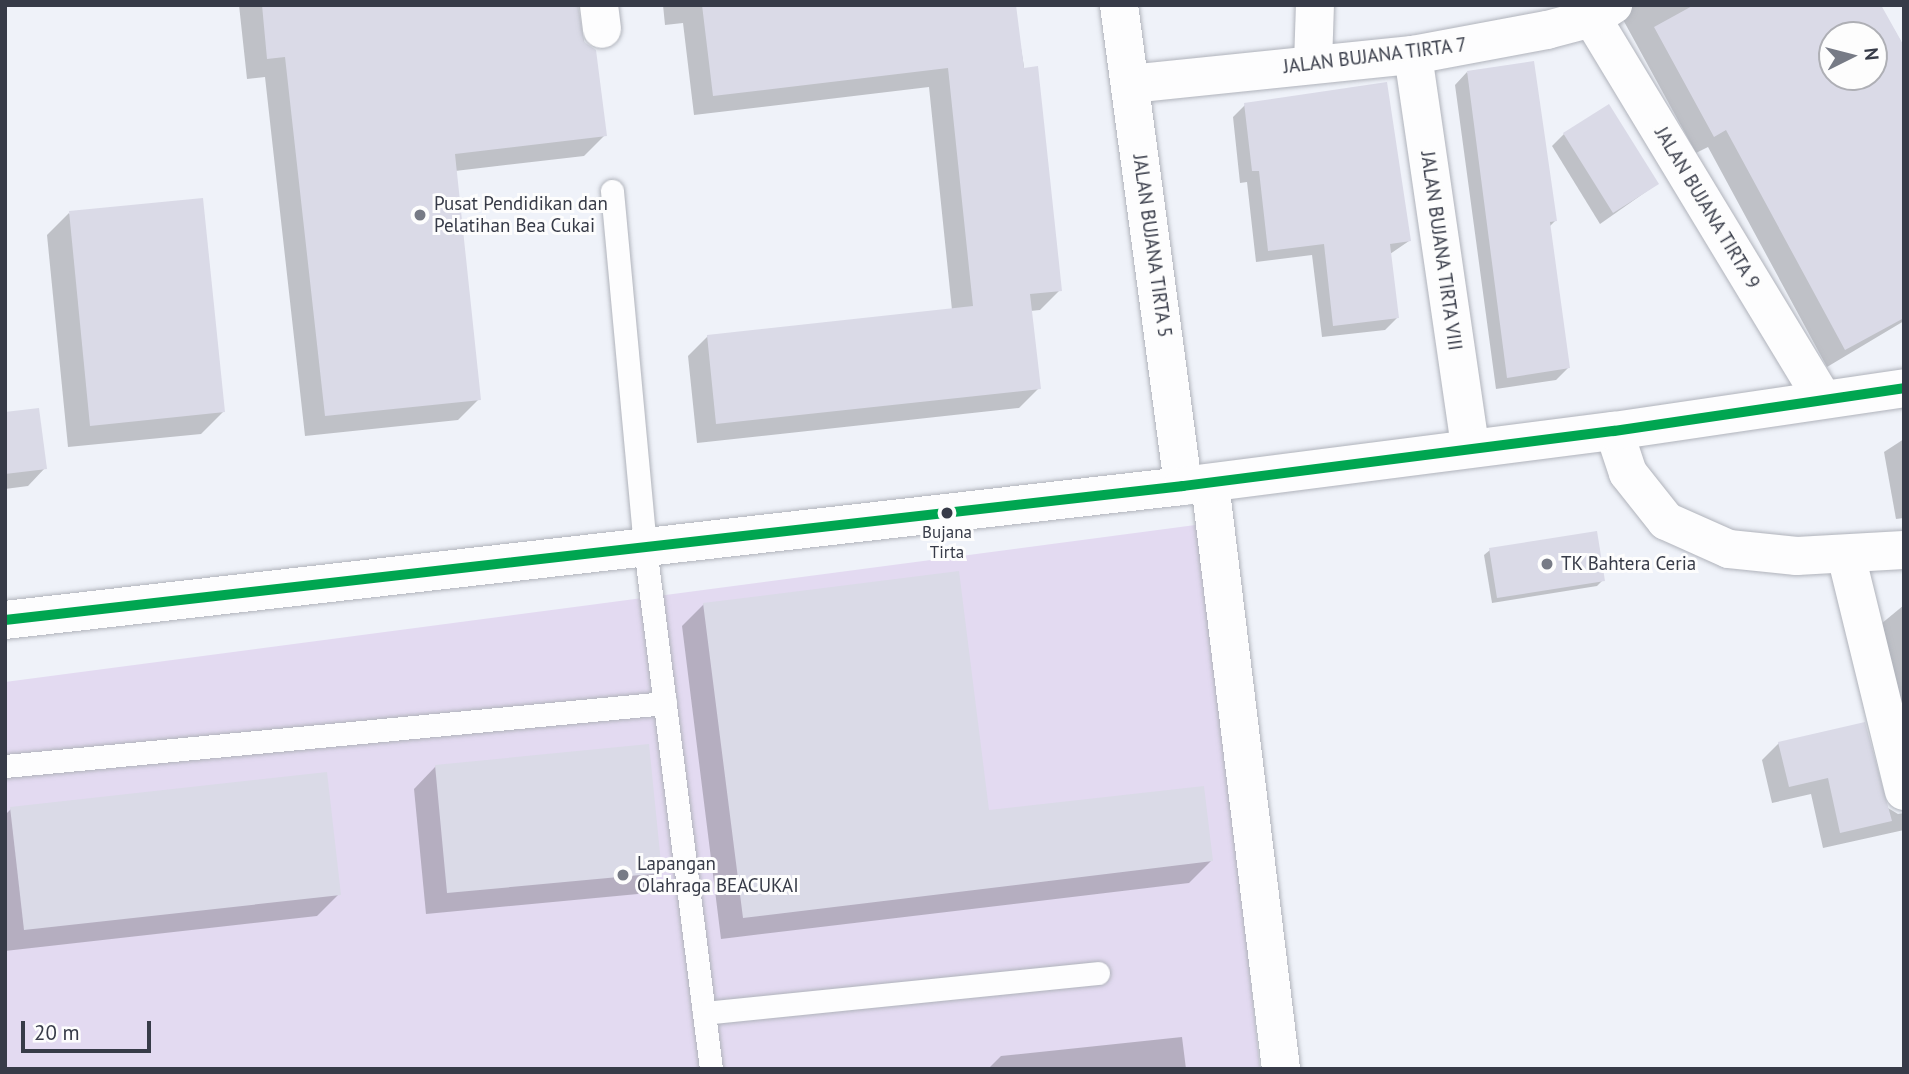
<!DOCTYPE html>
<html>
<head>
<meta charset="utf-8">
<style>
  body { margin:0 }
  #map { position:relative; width:1909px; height:1074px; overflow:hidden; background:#eff2f9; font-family:"PT Sans",sans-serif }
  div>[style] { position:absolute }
  .green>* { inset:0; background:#e3daf1 }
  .shadow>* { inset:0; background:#0003 }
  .building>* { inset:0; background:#dadae7 }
  .roads { filter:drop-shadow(0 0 2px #b0b3bb) drop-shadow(0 0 2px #b0b3bb) }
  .lane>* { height:23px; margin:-11.5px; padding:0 11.5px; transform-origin:11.5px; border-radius:11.5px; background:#fdfdfe }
  .street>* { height:38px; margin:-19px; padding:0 19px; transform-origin:19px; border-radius:19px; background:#fdfdfe }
  .secondary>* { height:38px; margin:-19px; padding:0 19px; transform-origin:19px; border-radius:19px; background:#fdfdfe }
  .bus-1>* { height:10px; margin:-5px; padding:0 5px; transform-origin:5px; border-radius:5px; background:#00a651 }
  .dots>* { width:19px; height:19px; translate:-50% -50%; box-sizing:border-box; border:4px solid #fdfdfd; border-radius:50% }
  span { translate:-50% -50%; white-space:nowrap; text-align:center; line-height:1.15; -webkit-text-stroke:6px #fdfdfd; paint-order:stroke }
  .bus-label { font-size:17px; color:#373b48 }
  .street-label { font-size:19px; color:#373b48 }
  .poi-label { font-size:19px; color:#373b48 }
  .left { translate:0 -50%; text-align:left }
  .frame { position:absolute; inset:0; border:7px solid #373b48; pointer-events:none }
  .north { position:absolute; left:1818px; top:21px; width:70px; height:70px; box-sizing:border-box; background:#fdfdfd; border:2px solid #aeafb5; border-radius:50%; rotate:84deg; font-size:19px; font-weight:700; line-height:28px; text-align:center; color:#373b48 }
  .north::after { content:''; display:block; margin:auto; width:24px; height:32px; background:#777b86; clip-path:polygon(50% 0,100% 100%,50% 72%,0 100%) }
  .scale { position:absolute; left:21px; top:1021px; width:130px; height:32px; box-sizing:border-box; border:4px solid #373b48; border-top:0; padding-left:9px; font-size:21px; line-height:24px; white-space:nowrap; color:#373b48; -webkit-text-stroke:5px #fdfdfd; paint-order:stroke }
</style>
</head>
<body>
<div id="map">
  <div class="green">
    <div style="clip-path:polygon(1203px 524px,1260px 1069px,5px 1069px,5px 682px)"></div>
  </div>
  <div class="shadow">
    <div style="clip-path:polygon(239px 5px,576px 5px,605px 135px,584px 156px,455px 171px,479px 399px,458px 420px,305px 436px,265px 77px,247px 79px)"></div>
    <div style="clip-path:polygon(663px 5px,1014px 5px,1060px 290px,1040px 310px,1030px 311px,1039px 388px,1019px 408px,697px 443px,688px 356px,708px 336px,952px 310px,929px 87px,694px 115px,683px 23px,665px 25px)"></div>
    <div style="clip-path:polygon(evenodd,1615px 5px,1880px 5px,1904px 47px,1904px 321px,1827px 367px,1708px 147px,1696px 153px,1615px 5px,1832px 35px,1874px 35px,1874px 77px,1832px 77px,1832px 35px)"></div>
    <div style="clip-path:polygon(1467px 72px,1556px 220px,1549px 227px,1568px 368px,1556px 380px,1496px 389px,1455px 85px)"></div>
    <div style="clip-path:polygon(1245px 105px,1409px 241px,1390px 254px,1397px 318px,1385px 330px,1322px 337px,1312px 255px,1256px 262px,1247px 182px,1240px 183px,1233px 117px)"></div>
    <div style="clip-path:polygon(1564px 134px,1657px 184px,1600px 224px,1552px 146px)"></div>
    <div style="clip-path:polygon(69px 213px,223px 412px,201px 434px,68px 447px,47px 235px)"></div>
    <div style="clip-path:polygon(5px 413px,45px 468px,28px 486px,5px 489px)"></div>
    <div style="clip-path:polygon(1904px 439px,1904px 518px,1896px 519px,1884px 452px)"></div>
    <div style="clip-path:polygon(1490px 550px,1603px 580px,1597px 586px,1492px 603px,1484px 555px)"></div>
    <div style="clip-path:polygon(704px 604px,988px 812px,1211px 861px,1189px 883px,721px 939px,682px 626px)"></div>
    <div style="clip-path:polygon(1904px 605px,1904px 782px,1881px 624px)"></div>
    <div style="clip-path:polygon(1779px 743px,1898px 814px,1904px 813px,1904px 830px,1823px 848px,1811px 794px,1772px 803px,1762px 760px)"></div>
    <div style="clip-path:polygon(436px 766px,660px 872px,638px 894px,426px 914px,414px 789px)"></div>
    <div style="clip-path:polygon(11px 809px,339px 894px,317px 916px,5px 951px,5px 815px)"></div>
    <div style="clip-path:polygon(1182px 1037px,1186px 1069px,988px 1069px,1001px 1056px)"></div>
  </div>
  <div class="building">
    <div style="clip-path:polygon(262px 5px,578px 5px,584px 42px,596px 50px,607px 136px,455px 154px,481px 400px,325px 416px,285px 57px,267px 59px)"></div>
    <div style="clip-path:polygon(702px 5px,1016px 5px,1024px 68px,1038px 66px,1062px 291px,1030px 294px,1041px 389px,716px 424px,707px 335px,973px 306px,948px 68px,713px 96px)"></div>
    <div style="clip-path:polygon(evenodd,1694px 5px,1881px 5px,1904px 46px,1904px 318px,1845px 350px,1726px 130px,1714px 137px,1654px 27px,1694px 5px,1832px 35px,1874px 35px,1874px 77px,1832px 77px,1832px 35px)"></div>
    <div style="clip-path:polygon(1534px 61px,1557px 221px,1550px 222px,1570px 368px,1507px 378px,1467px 71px)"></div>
    <div style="clip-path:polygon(1387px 82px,1411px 241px,1390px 244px,1399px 318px,1333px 326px,1324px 244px,1268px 251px,1259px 171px,1252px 171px,1244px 103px)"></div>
    <div style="clip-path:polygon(1609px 104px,1659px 184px,1613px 213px,1563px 133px)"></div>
    <div style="clip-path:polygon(203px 198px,225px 412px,90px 426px,69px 211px)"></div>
    <div style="clip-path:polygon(39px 408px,47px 469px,5px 474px,5px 412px)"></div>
    <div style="clip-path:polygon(1597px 531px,1605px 581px,1497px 598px,1489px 548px)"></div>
    <div style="clip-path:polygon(959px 571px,989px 810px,1204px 786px,1213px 861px,743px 918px,703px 603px)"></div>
    <div style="clip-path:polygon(1865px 722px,1892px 821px,1840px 833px,1828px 778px,1789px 787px,1778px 742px)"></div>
    <div style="clip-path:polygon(649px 744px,662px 873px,447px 893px,435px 765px)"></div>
    <div style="clip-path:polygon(327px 772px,341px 895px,24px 930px,10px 807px)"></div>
  </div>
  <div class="roads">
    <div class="lane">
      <div style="left:612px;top:191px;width:358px;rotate:84.7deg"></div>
      <div style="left:645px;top:547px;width:526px;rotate:82.79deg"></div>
      <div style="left:5px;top:766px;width:663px;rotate:-5.45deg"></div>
      <div style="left:704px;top:1013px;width:396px;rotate:-5.8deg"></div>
    </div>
    <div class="street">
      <div style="left:599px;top:5px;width:24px;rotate:83deg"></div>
      <div style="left:1119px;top:5px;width:485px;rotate:82.4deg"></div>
      <div style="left:1592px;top:18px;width:444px;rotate:58.8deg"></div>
      <div style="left:1413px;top:55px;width:397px;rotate:81.7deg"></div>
      <div style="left:1313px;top:64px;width:59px;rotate:-88.1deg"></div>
      <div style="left:1130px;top:84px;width:284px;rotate:-5.9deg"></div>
      <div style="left:1413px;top:55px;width:136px;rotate:-10.6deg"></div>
      <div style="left:1547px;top:30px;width:47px;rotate:-14.9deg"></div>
      <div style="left:1592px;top:18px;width:25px;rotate:-32deg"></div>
      <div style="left:1614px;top:431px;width:44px;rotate:71.6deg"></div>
      <div style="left:1628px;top:473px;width:61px;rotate:51.6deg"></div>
      <div style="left:1666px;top:521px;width:69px;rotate:24deg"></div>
      <div style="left:1729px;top:549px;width:68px;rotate:5.9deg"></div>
      <div style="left:1797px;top:556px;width:107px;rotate:-3.2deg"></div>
      <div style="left:1210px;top:483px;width:590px;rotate:83.09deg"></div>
      <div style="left:1846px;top:555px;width:243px;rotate:76.2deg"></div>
    </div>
    <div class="secondary">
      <div style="left:5px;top:620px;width:1186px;rotate:-6.49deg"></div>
      <div style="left:1183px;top:486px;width:434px;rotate:-7.3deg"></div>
      <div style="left:1614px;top:431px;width:293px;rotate:-8.4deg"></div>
    </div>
  </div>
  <div class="bus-1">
    <div style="left:5px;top:620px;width:1186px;rotate:-6.49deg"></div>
    <div style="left:1183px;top:486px;width:434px;rotate:-7.3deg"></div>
    <div style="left:1614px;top:431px;width:293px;rotate:-8.4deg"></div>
  </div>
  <div class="dots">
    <div style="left:420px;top:215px;background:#777b86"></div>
    <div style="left:947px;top:513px;background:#373b48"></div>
    <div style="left:1547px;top:564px;background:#777b86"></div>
    <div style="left:623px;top:875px;background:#777b86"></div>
  </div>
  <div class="bus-label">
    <span style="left:947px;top:543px">Bujana<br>Tirta</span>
  </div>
  <div class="street-label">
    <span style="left:1375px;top:56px;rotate:-7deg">JALAN BUJANA TIRTA 7</span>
    <span style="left:1707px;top:208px;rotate:59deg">JALAN BUJANA TIRTA 9</span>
    <span style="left:1152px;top:246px;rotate:82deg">JALAN BUJANA TIRTA 5</span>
    <span style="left:1441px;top:251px;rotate:82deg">JALAN BUJANA TIRTA VIII</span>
  </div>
  <div class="poi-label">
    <span class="left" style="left:434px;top:215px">Pusat Pendidikan dan<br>Pelatihan Bea Cukai</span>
    <span class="left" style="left:1561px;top:564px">TK Bahtera Ceria</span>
    <span class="left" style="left:637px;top:875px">Lapangan<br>Olahraga BEACUKAI</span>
  </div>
  <div class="frame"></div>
  <div class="north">N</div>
  <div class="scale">20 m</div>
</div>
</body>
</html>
